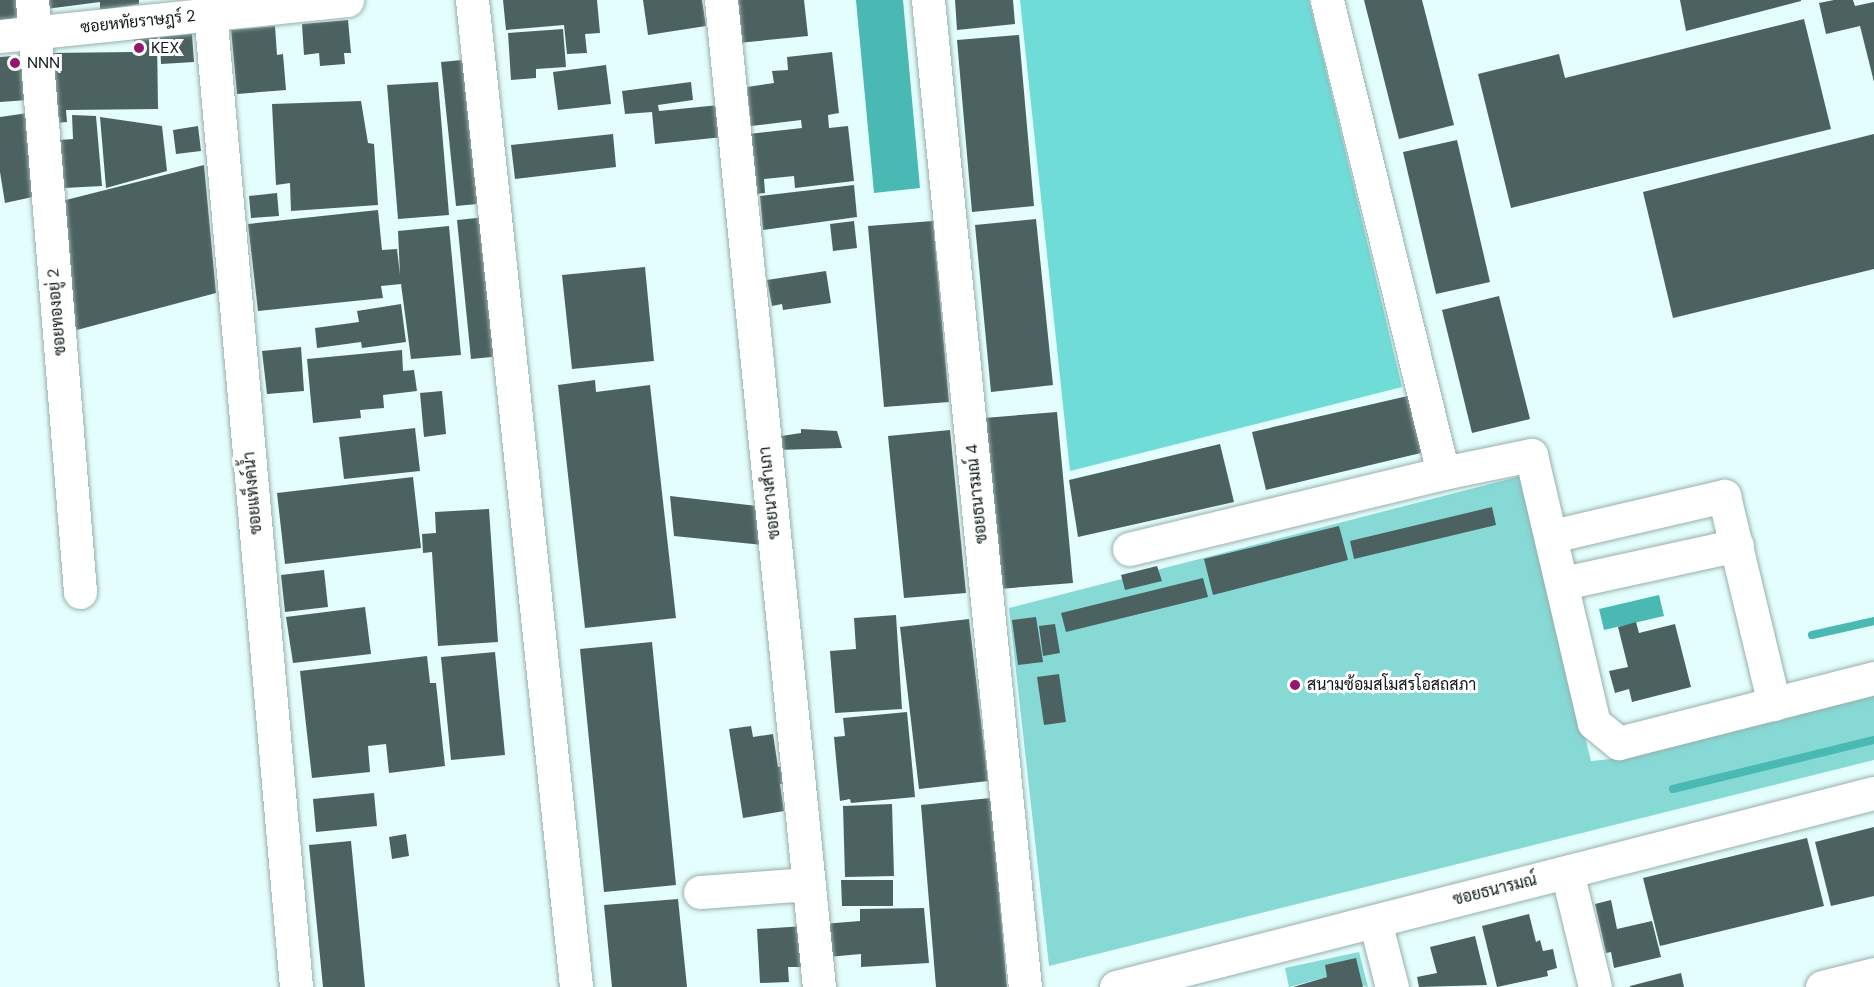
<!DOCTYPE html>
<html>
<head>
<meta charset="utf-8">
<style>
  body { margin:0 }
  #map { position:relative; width:1874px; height:987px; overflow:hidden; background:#e3fefc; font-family:"DM Sans",Sarabun,sans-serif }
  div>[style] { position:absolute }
  .green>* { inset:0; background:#86d9d5 }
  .forest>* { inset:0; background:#70dcd8 }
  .water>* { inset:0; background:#4ab9b4 }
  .stream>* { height:8px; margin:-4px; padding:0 4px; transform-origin:4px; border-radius:4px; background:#4ab9b4 }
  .building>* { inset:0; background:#4b6261 }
  .roads { filter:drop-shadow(0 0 2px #96afad) drop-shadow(0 0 2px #96afad) }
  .minor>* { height:33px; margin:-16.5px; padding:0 16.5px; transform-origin:16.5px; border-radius:16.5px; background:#fff }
  .dots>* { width:16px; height:16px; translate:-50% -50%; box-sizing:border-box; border:3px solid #fff; border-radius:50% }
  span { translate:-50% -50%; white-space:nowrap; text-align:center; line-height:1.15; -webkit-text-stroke:6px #fff; paint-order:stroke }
  .street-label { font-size:16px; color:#0e1817 }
  .poi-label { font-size:16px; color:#0e1817 }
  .left { translate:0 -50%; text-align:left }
</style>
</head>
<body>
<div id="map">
  <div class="green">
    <div style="clip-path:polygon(1521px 476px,1591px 761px,1621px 758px,1874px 678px,1874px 760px,1049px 966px,1009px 608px)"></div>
    <div style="clip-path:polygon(1359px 952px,1368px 987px,1327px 977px,1289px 987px,1285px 968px)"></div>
  </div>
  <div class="forest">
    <div style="clip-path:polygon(1020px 0,1309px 0,1402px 387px,1070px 471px)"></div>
  </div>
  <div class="water">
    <div style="clip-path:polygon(856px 0,903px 0,920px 188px,874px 193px)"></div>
    <div style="clip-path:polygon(1659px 595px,1664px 616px,1604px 630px,1599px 609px)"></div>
  </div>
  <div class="stream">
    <div style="left:1812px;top:635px;width:64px;rotate:-12.7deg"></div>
    <div style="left:1673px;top:789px;width:207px;rotate:-13.7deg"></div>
  </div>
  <div class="building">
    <div style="clip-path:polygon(0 0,16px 0,19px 17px,0 21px)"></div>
    <div style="clip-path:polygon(44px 0,139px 0,139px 4px,100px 10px,100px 2px,46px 9px)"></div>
    <div style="clip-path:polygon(503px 0,597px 0,600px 33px,585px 34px,587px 53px,567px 54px,564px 25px,506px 30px)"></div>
    <div style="clip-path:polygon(643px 0,702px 0,706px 26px,648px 35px)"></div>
    <div style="clip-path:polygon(734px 0,804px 0,808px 36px,738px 43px)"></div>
    <div style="clip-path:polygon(955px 0,1013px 0,1015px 24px,957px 30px)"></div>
    <div style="clip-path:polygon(1364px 0,1422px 0,1454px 125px,1399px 139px)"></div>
    <div style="clip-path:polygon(1680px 0,1801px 0,1801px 1px,1686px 31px)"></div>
    <div style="clip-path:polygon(1834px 0,1853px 0,1855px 6px,1874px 2px,1874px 82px,1860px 26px,1826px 34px,1819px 3px)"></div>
    <div style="clip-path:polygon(1804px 19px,1831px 129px,1511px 208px,1478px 74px,1559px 54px,1565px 78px)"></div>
    <div style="clip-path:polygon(348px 20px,351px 53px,344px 53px,345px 64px,320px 66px,319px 53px,304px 55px,302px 24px)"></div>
    <div style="clip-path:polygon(275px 26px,277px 55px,283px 54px,286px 90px,237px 94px,231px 30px)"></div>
    <div style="clip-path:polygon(563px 29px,566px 67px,536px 69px,536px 78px,511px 80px,508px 33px)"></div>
    <div style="clip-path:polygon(192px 34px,194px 62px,161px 64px,160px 37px)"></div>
    <div style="clip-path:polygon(1019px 35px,1034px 206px,972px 212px,957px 40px)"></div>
    <div style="clip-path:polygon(134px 37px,157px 37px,158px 109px,66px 110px,67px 122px,54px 123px,48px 53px,134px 52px)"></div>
    <div style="clip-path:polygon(832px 52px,839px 113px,828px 115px,829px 128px,848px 126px,854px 181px,795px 188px,794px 176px,764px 179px,765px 193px,756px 194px,749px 134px,802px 128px,801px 120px,751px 126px,747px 87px,774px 83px,772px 71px,788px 70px,787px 57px)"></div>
    <div style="clip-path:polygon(25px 55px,28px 100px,0 102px,0 57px)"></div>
    <div style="clip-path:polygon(473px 59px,488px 203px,456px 206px,441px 62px)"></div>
    <div style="clip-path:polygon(606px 65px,611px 104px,558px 110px,553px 72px)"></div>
    <div style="clip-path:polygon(438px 82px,449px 215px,398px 219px,387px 85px)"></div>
    <div style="clip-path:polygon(691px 82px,693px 100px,658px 105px,659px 111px,719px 105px,723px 137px,655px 144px,652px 112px,625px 114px,622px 91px)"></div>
    <div style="clip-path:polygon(361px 101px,368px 143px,374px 144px,378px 205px,291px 211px,290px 183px,276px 185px,272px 104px)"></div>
    <div style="clip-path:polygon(28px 113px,37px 196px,5px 203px,0 172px,0 117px)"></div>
    <div style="clip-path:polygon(72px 115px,96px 116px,102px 186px,64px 188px,60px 140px,73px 139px)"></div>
    <div style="clip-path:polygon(100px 117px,162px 126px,167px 171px,106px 188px)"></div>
    <div style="clip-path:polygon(198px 126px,201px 151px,176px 154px,173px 130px)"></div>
    <div style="clip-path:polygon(613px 134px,616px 167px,515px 179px,511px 145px)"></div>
    <div style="clip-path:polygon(1874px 134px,1874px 269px,1673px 318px,1643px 192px)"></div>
    <div style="clip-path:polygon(1457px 140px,1490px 282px,1436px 294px,1403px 152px)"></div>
    <div style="clip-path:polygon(204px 165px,216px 293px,73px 331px,62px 201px)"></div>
    <div style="clip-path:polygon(854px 185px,857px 217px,763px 230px,760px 196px)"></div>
    <div style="clip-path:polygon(277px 193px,279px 216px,251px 218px,249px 196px)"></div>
    <div style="clip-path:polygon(378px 210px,382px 250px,397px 249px,400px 275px,398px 231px,449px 226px,461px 355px,411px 359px,401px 284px,381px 286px,383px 298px,258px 311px,248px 224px)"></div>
    <div style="clip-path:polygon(487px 217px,502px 356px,471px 359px,457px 220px)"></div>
    <div style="clip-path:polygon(1036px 219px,1053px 385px,991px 392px,975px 225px)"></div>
    <div style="clip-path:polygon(854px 221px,857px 248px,833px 251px,830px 224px)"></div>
    <div style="clip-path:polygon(933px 221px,949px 402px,884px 407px,868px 226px)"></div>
    <div style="clip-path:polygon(645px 267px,654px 361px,572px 369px,562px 275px)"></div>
    <div style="clip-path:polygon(826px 271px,831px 303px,783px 310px,782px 304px,772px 306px,767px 280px)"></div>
    <div style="clip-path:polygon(1499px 296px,1530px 419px,1472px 433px,1442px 310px)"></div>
    <div style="clip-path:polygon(401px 304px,406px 342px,362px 348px,361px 342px,317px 348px,315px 328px,359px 322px,357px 311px)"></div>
    <div style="clip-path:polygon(301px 347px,304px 391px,267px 394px,262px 351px)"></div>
    <div style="clip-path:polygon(402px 350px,403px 371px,414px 370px,417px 391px,383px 395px,384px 408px,360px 410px,361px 418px,313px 423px,307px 359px)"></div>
    <div style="clip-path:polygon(595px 380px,596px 392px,650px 385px,676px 618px,585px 628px,558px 385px)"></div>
    <div style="clip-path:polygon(442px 391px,446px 434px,424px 437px,420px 393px)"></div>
    <div style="clip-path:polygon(1412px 395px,1425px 452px,1266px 490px,1252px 432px)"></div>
    <div style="clip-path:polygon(1057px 412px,1073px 583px,999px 589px,984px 418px)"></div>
    <div style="clip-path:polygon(415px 428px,420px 471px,344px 479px,339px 437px)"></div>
    <div style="clip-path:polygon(801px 429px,837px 431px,842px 448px,776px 450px,775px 437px,801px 433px)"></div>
    <div style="clip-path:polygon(950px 430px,966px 593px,904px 598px,888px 436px)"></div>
    <div style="clip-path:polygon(1220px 444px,1234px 502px,1078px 537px,1069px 480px)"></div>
    <div style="clip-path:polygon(413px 477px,421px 548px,285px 564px,277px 493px)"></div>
    <div style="clip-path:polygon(670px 496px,757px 506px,763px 545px,674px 536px)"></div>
    <div style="clip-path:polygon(1492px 507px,1496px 525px,1354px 559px,1350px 541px)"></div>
    <div style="clip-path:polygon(489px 509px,498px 642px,438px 646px,432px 552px,423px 553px,422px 534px,436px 533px,435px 512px)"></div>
    <div style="clip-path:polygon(1339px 526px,1348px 560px,1213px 595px,1204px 559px)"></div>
    <div style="clip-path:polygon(1157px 566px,1162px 581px,1125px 590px,1121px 575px)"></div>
    <div style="clip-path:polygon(324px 570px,328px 607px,285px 612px,281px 575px)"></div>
    <div style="clip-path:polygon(1203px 578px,1208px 597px,1066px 632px,1061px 613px)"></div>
    <div style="clip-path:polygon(365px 607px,371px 654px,293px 663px,286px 617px)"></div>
    <div style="clip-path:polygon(896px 615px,902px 709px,835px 713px,830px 651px,856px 649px,854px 618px)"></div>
    <div style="clip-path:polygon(1036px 617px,1043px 662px,1018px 665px,1012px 620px)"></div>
    <div style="clip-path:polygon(969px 619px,988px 781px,919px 789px,900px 627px)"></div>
    <div style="clip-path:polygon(1636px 622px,1639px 633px,1675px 624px,1691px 687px,1632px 702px,1629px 689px,1615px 693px,1609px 671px,1628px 667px,1618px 627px)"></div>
    <div style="clip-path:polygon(1055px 624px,1060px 653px,1043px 656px,1039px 626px)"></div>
    <div style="clip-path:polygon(652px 642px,676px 885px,604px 892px,580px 649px)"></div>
    <div style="clip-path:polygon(495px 652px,505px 755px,451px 760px,441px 657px)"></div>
    <div style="clip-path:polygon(427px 656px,430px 683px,436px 683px,445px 766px,389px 773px,386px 744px,368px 746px,370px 772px,312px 778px,300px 671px)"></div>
    <div style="clip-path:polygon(1059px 674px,1066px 722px,1044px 725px,1037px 677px)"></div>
    <div style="clip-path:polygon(907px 712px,915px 797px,851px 803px,850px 799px,840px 801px,834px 737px,845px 736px,843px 718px)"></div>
    <div style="clip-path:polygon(751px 726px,753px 737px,773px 734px,778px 767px,793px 765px,795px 782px,780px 784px,784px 811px,743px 818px,729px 729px)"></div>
    <div style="clip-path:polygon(374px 793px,377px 826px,316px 832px,313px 799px)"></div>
    <div style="clip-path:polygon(991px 798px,1007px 987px,936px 987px,921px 805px)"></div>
    <div style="clip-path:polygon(892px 804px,894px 876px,845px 877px,843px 806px)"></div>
    <div style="clip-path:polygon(1874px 827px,1874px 896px,1831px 906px,1815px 842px)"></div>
    <div style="clip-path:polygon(406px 834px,409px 856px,392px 859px,389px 837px)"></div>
    <div style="clip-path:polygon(1807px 838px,1824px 906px,1660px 946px,1643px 878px)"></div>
    <div style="clip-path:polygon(351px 841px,365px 987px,323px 987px,309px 845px)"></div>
    <div style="clip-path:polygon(841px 880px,893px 880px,893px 906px,842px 906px)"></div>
    <div style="clip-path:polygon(678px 899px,687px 987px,612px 987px,604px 905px)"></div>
    <div style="clip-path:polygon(1611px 900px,1617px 929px,1652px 921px,1661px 957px,1614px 968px,1611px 952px,1606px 953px,1595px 904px)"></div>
    <div style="clip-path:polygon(924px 908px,929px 963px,861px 967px,861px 954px,828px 957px,823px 924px,860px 921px,860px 909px)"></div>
    <div style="clip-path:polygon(1529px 914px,1536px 942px,1540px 940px,1543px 951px,1553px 949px,1557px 968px,1547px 971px,1548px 976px,1497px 987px,1482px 926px)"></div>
    <div style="clip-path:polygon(805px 926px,807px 967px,788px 967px,789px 982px,760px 983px,757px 929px)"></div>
    <div style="clip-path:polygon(1475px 936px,1487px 985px,1419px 987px,1417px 977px,1437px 973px,1430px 947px)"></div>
    <div style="clip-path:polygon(1356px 958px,1363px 987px,1293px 987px,1327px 977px,1325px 965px)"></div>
    <div style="clip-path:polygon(1681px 973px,1684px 987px,1630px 987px,1630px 986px)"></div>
  </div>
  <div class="roads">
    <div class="minor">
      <div style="left:32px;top:0;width:594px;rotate:85.36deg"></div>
      <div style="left:209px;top:0;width:991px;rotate:84.96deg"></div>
      <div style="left:472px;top:0;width:992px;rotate:83.98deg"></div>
      <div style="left:721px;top:0;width:992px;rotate:84.33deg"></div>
      <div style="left:928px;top:0;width:992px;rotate:84.39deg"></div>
      <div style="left:0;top:36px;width:349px;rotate:-5.9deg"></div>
      <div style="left:1443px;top:473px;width:90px;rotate:-11.6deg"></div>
      <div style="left:1531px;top:455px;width:275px;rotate:76.8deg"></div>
      <div style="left:1594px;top:723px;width:32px;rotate:39deg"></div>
      <div style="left:1619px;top:743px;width:263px;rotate:-14.3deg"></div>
      <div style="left:1552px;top:536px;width:177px;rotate:-13.1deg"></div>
      <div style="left:1724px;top:496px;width:214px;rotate:76.5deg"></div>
      <div style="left:1129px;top:549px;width:323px;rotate:-13.6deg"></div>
      <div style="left:1443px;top:473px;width:487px;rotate:-103.8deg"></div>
      <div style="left:1563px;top:583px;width:178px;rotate:-12.3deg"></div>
      <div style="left:1567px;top:872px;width:118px;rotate:76.3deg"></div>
      <div style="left:700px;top:892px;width:109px;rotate:-4.2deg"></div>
      <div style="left:1375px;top:921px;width:68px;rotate:75.6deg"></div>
      <div style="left:1116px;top:987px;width:782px;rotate:-14.36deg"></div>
      <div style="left:1822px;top:987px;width:54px;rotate:-14deg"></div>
    </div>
  </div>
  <div class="dots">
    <div style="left:139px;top:48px;background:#921571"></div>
    <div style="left:15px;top:63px;background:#921571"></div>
    <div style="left:1295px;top:685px;background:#921571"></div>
  </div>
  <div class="street-label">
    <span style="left:138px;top:22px;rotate:-6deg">ซอยหทัยราษฎร์ 2</span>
    <span style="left:57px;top:312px;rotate:-95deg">ซอยทองอยู่ 2</span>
    <span style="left:253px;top:493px;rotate:-95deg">ซอยแท็งค์น้ำ</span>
    <span style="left:770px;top:493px;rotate:-96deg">ซอยนางสำเภา</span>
    <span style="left:977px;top:494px;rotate:-96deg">ซอยธนารมณ์ 4</span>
    <span style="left:1495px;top:890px;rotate:-14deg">ซอยธนารมณ์</span>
  </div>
  <div class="poi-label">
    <span class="left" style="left:151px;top:48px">KEX</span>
    <span class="left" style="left:27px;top:63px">NNN</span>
    <span class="left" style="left:1307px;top:685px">สนามซ้อมสโมสรโอสถสภา</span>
  </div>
</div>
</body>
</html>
